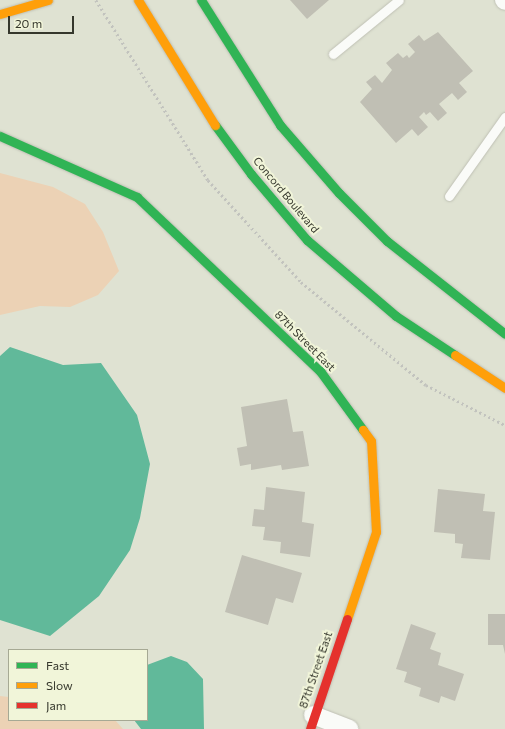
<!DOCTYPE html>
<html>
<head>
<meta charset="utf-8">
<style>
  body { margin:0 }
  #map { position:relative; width:505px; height:729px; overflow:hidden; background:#dfe2d2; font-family:Commissioner,sans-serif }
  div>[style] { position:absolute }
  .green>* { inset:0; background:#ecd2b5 }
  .water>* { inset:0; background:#61b99a }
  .building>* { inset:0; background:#c0bfb4 }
  .path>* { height:2.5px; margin-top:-1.25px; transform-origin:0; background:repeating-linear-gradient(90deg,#c2c3be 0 2px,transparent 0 5px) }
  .roads { filter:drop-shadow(0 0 1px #bfc0b4) drop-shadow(0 0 1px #bfc0b4) }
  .lane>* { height:9px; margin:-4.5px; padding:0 4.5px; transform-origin:4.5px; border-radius:4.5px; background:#fafbf8 }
  .street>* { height:18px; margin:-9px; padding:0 9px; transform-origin:9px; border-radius:9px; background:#fafbf8 }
  .fast>* { height:9px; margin:-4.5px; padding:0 4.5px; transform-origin:4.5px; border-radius:4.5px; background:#30b455 }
  .slow>* { height:9px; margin:-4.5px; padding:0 4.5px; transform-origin:4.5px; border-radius:4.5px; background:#ff9f0a }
  .jam>* { height:9px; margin:-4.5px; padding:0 4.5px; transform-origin:4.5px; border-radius:4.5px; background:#e5322d }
  span { translate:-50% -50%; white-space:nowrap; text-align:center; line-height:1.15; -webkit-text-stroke:4px #f1f5d9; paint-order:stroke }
  .street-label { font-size:11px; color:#35372c }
  .legend { position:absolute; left:8px; top:649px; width:140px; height:72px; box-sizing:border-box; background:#f1f5d9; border:1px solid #a6a994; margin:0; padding:5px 7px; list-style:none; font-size:12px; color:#35372c }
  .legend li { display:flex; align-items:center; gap:8px; height:20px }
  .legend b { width:20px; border:1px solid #a6a994 }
  .scale { position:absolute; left:8px; top:16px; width:66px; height:18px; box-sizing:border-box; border:2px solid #35372c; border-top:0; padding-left:5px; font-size:12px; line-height:14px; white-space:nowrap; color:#35372c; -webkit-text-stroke:3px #f1f5d9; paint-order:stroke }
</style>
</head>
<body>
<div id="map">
  <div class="green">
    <div style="clip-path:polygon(0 173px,53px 187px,85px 204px,103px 232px,119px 271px,98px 295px,70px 307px,40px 306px,0 315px)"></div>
    <div style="clip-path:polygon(0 696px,9px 697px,9px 720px,115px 720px,123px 729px,0 729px)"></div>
  </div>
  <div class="water">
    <div style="clip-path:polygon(10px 347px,63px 365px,101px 363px,137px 415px,150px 464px,140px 518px,130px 550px,99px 596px,50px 636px,0 620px,0 356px)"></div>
    <div style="clip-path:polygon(171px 656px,187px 662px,203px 679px,204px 729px,141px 729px,134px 720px,147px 720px,147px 665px)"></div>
  </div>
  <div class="building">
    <div style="clip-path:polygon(290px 0,329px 0,307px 19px)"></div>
    <div style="clip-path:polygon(438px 32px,473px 71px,459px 83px,467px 92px,458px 100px,452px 93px,439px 104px,447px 113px,438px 121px,430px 112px,426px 115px,424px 112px,419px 117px,428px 127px,418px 136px,412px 129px,396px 143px,360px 102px,372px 89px,366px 82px,375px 75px,382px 83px,392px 70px,386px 63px,398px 53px,403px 58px,407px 55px,409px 58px,415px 52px,408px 44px,419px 35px,424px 41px)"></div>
    <div style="clip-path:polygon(287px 399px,293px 432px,303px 431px,309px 466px,282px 470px,281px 465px,251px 470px,251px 464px,240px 466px,237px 448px,247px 446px,241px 407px)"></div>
    <div style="clip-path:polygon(266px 487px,305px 492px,302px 522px,314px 524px,310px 557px,280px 553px,281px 542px,263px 540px,265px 527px,252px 526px,254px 509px,264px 510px)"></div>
    <div style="clip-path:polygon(438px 489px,485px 494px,483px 511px,495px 512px,490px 560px,461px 558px,463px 544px,455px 543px,455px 534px,434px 532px)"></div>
    <div style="clip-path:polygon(242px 555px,302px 573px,293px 603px,276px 598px,268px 625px,225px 612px)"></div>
    <div style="clip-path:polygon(488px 614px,505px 614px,505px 654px,503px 645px,488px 645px)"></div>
    <div style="clip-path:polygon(411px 624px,436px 633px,430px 649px,441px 653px,438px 665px,464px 674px,455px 701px,441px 696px,439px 703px,419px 696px,421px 688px,404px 682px,407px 672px,396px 669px)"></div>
  </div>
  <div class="path">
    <div style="left:96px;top:0;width:212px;rotate:58.1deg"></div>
    <div style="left:208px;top:180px;width:138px;rotate:47.6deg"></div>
    <div style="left:301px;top:282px;width:162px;rotate:39.5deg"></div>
    <div style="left:426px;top:385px;width:89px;rotate:26.9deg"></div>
  </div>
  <div class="roads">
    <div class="lane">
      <div style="left:333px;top:54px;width:85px;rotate:-39.3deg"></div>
      <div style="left:449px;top:196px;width:97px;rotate:-54.7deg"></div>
    </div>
    <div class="street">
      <div style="left:504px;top:0;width:1px;rotate:45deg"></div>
      <div style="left:313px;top:715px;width:39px;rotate:21deg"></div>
    </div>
    <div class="fast">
      <div style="left:201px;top:0;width:148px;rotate:57.7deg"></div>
      <div style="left:280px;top:125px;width:90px;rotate:49.1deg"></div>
      <div style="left:339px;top:193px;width:68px;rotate:45deg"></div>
      <div style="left:387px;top:241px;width:150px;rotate:38.2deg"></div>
      <div style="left:215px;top:125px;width:61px;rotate:53.7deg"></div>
      <div style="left:251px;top:174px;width:87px;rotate:49.7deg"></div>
      <div style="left:307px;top:240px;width:117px;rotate:40.5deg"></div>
      <div style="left:396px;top:316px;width:71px;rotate:33.5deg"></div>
      <div style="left:0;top:136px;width:150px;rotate:24deg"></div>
      <div style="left:137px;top:197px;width:253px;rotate:43.6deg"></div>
      <div style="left:320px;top:371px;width:73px;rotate:53.9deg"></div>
    </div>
    <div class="slow">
      <div style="left:138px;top:0;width:147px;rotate:58.4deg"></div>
      <div style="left:0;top:14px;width:50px;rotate:-16.3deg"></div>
      <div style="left:455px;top:355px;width:60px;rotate:33.4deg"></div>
      <div style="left:347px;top:619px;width:92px;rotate:-71.6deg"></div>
      <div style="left:376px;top:532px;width:91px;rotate:-93.1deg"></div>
      <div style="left:371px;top:441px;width:14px;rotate:-126deg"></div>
    </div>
    <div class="jam">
      <div style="left:310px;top:729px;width:116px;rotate:-71.4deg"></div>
    </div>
  </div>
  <div class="street-label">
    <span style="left:286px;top:195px;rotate:50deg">Concord Boulevard</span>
    <span style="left:305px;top:341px;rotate:45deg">87th Street East</span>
    <span style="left:316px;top:670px;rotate:-71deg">87th Street East</span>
  </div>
  <ul class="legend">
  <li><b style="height:5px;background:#30b455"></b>Fast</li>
  <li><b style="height:5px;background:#ff9f0a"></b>Slow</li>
  <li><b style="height:5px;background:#e5322d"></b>Jam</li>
  </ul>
  <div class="scale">20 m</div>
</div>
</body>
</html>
